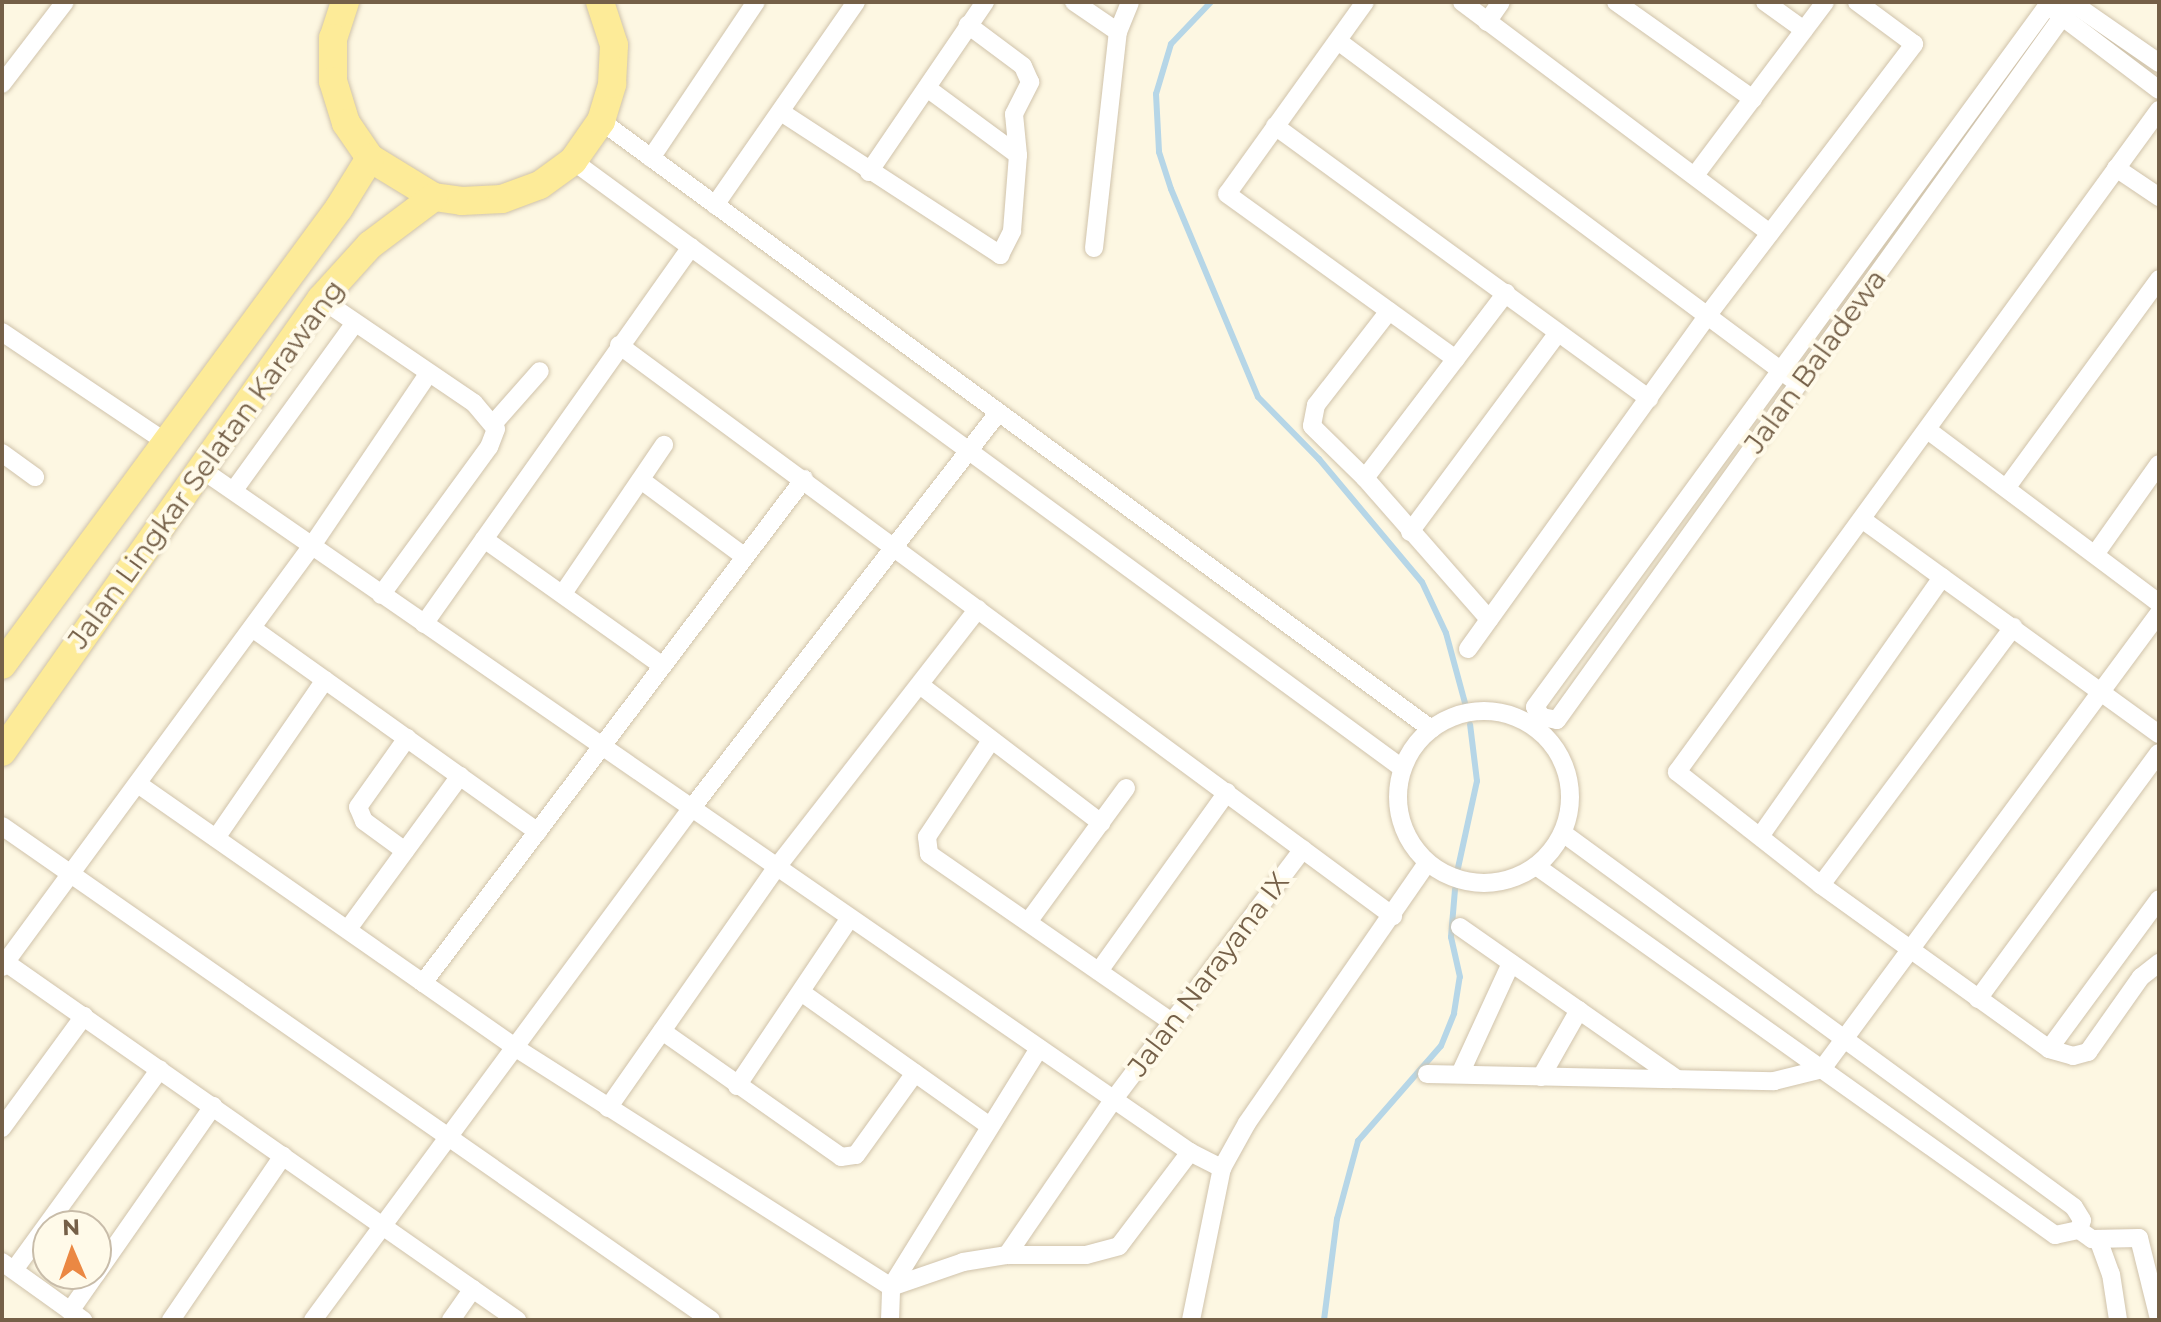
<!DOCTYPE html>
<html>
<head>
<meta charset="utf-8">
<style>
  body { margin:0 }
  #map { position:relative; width:2161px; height:1322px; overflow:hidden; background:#fdf7e2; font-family:Montserrat,sans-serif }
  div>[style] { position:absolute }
  .stream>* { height:6px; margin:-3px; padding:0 3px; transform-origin:3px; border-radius:3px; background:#b6d6e7 }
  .roads { filter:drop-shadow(0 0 2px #d0c3ab) drop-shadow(0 0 2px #d0c3ab) }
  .minor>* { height:18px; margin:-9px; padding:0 9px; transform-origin:9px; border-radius:9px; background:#fff }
  .minor>.ring { margin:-9px; padding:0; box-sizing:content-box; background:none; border:18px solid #fff; border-radius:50% }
  .primary>* { height:28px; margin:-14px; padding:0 14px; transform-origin:14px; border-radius:14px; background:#fdeb98 }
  span { translate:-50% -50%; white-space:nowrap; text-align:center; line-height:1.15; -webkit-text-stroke:8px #fffae9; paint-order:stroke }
  .street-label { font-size:28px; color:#756048 }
  .frame { position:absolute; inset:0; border:4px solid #756048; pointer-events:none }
  .north { position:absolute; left:32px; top:1210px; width:80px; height:80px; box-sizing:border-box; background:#fffae9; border:2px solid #c8bca9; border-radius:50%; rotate:358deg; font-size:22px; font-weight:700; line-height:32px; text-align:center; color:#756048 }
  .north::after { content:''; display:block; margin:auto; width:28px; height:36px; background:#eb8843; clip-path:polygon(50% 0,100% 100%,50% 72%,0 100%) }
</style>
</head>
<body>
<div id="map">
  <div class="stream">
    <div style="left:1211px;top:2px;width:58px;rotate:133.6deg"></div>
    <div style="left:1171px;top:44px;width:52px;rotate:106.7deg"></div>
    <div style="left:1156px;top:94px;width:58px;rotate:87deg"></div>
    <div style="left:1159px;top:152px;width:39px;rotate:72deg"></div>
    <div style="left:1171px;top:189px;width:225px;rotate:67.3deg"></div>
    <div style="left:1258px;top:397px;width:87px;rotate:45.5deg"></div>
    <div style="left:1319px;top:459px;width:160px;rotate:50.1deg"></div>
    <div style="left:1422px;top:582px;width:56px;rotate:64.8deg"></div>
    <div style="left:1446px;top:633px;width:73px;rotate:74.8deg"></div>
    <div style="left:1458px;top:868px;width:89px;rotate:-77.7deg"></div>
    <div style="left:1477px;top:781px;width:57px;rotate:-97deg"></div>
    <div style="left:1324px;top:1320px;width:102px;rotate:-82.7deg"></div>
    <div style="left:1337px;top:1219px;width:81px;rotate:-74.9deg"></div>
    <div style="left:1358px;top:1141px;width:126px;rotate:-48.9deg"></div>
    <div style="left:1441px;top:1046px;width:35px;rotate:-68deg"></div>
    <div style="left:1454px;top:1013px;width:36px;rotate:-81deg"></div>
    <div style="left:1460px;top:977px;width:41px;rotate:-102.7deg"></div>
    <div style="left:1451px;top:937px;width:48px;rotate:-85.2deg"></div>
  </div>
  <div class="roads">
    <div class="minor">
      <div style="left:1074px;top:2px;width:53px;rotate:34.3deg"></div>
      <div style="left:1365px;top:2px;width:236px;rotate:125.7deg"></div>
      <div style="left:1227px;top:194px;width:282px;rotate:35.8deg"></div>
      <div style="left:1462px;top:2px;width:385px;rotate:36.9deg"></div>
      <div style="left:1616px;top:2px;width:168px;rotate:35.3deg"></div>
      <div style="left:1765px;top:2px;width:48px;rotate:35.7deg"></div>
      <div style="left:2050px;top:2px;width:873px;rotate:126.15deg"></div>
      <div style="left:1535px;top:707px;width:12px;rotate:55deg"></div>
      <div style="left:1542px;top:717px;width:15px;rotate:11deg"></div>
      <div style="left:1557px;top:720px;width:884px;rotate:-54.3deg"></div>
      <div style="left:2071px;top:2px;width:107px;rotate:34.7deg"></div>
      <div style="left:2056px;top:12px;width:129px;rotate:37.1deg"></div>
      <div style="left:1487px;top:22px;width:24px;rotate:-55deg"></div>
      <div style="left:1338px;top:41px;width:565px;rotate:36.65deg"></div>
      <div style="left:2px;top:84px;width:103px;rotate:-52.5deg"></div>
      <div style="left:927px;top:88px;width:113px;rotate:36.4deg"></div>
      <div style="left:2159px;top:110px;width:819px;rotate:126.06deg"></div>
      <div style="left:1677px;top:772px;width:183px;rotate:38.1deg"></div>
      <div style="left:1821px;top:885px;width:281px;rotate:35.7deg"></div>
      <div style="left:2049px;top:1049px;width:25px;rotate:16deg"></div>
      <div style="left:2073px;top:1056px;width:16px;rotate:-15deg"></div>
      <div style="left:2088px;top:1052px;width:92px;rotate:-54.8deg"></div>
      <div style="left:2141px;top:977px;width:23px;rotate:-38deg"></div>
      <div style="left:781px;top:112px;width:262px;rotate:33.1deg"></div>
      <div style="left:1000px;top:255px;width:27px;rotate:-63deg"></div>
      <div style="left:1012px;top:231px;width:76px;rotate:-85.5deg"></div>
      <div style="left:1018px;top:155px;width:41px;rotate:-95.6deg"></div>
      <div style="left:1014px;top:114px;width:36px;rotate:-63deg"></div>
      <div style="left:1030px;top:82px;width:17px;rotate:-114deg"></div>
      <div style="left:1023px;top:66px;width:69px;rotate:-143.3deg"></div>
      <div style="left:601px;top:121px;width:1029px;rotate:36.22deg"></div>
      <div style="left:1275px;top:126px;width:463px;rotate:36.1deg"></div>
      <div style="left:651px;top:158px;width:188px;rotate:-56.1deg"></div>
      <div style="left:573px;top:161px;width:1027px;rotate:36.21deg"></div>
      <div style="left:2116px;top:168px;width:52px;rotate:34deg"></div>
      <div style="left:869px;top:172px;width:206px;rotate:-55.7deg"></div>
      <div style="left:1696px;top:174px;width:215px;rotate:-53.1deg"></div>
      <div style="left:715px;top:205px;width:247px;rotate:-55.2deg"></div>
      <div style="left:1094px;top:248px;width:217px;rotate:-83.7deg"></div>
      <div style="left:1118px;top:32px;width:32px;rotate:-68deg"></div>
      <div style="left:321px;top:299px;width:185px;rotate:34.2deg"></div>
      <div style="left:474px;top:403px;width:34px;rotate:50deg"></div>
      <div style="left:496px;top:429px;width:19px;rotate:111deg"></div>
      <div style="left:489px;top:447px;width:183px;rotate:126.1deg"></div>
      <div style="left:1389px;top:311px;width:119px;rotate:127.8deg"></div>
      <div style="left:1316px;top:405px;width:21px;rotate:101deg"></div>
      <div style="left:1312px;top:426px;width:74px;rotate:44.5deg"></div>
      <div style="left:1365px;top:478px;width:188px;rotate:48.7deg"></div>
      <div style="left:2px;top:332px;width:197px;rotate:33.9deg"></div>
      <div style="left:619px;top:345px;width:962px;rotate:36.42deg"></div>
      <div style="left:494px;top:423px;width:69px;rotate:-48.5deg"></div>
      <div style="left:1929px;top:431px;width:287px;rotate:36.8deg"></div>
      <div style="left:2px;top:453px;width:41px;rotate:36deg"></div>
      <div style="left:201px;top:469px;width:1202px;rotate:34.63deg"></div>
      <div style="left:1190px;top:1152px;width:36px;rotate:27deg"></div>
      <div style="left:1365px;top:478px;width:233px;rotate:-52.7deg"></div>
      <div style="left:641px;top:480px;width:129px;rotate:36.5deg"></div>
      <div style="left:2007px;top:487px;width:258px;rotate:-53.8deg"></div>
      <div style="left:234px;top:490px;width:206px;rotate:-54.1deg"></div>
      <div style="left:1863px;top:520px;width:365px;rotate:35.9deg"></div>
      <div style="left:1410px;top:532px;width:248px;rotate:-53.4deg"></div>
      <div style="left:484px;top:539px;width:219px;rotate:35.4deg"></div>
      <div style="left:2096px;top:553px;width:109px;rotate:-54.7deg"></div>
      <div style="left:564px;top:592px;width:178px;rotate:-55.8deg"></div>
      <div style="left:424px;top:624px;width:462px;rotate:-54.7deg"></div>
      <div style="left:252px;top:628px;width:351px;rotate:35.5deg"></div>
      <div style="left:1468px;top:649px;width:410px;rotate:-54.3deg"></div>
      <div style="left:1707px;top:316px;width:342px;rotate:-52.7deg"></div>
      <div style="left:1914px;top:44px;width:71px;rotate:-143.6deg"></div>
      <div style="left:920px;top:685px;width:228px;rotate:37.3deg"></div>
      <div class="ring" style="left:1398px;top:711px;width:154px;height:154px"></div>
      <div style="left:990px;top:742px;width:114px;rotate:123.6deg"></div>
      <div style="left:927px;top:837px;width:17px;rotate:83deg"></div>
      <div style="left:929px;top:854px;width:295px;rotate:34.7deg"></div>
      <div style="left:138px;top:784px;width:461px;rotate:34.9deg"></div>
      <div style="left:516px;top:1048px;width:445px;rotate:32.5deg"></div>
      <div style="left:2px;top:826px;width:864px;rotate:34.87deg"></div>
      <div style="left:1761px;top:835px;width:315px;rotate:-54.9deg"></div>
      <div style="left:216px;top:838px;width:192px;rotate:-55.4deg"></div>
      <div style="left:405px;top:851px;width:51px;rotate:-143.8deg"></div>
      <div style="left:364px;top:821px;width:15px;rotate:-113deg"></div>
      <div style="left:358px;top:807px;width:85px;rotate:-54.6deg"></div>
      <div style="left:1536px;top:866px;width:637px;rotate:35.41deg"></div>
      <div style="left:2055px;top:1235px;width:25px;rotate:-12deg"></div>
      <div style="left:2079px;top:1230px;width:10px;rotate:-73deg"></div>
      <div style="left:2082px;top:1220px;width:15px;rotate:-122deg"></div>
      <div style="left:2074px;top:1207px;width:633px;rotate:-143.8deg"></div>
      <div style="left:1821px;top:885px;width:322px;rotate:-53.3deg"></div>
      <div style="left:1028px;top:922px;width:166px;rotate:-53.8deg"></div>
      <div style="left:1460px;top:927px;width:265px;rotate:35deg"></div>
      <div style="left:348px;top:929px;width:190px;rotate:-53.8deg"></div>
      <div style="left:5px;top:962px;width:625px;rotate:34.96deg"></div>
      <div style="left:2px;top:967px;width:521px;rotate:-53.66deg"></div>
      <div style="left:311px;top:547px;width:210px;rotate:-55.9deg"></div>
      <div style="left:1099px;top:971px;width:220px;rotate:-54.4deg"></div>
      <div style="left:423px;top:983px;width:632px;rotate:-52.91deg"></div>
      <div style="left:801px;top:992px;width:229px;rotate:35.4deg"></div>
      <div style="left:1978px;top:999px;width:305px;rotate:-53.7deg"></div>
      <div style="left:662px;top:1031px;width:219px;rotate:35.1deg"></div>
      <div style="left:841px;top:1157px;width:15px;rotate:-8deg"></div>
      <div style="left:856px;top:1155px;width:101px;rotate:-54.3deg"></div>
      <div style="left:2049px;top:1049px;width:186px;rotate:-53.7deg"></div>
      <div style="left:1427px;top:1074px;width:347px;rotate:1.2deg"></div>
      <div style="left:1774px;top:1081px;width:49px;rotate:-14deg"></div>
      <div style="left:1822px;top:1069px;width:567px;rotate:-53.53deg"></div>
      <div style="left:1460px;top:1074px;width:122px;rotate:-65.3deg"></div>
      <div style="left:1541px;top:1077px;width:77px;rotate:-60.4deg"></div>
      <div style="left:737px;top:1086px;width:202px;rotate:-56.1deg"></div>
      <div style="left:608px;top:1108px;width:294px;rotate:-55deg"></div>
      <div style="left:777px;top:867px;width:327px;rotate:-52.1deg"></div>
      <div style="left:2px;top:1128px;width:139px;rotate:-53.8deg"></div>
      <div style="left:2079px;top:1230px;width:16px;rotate:35deg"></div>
      <div style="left:2092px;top:1239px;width:47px;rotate:-1.2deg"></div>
      <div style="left:2139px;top:1238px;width:83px;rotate:76.1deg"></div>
      <div style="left:2098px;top:1239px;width:37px;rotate:70deg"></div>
      <div style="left:2111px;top:1274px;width:47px;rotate:81.3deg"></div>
      <div style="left:1007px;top:1255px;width:189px;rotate:-55.6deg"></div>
      <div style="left:1114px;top:1099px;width:313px;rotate:-52.9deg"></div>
      <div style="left:2px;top:1262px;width:100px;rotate:35.6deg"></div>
      <div style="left:14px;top:1270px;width:248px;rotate:-54deg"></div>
      <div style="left:96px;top:1274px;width:205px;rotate:-55.1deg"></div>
      <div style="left:891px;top:1287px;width:76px;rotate:-19.1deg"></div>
      <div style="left:963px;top:1262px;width:45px;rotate:-9deg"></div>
      <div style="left:1007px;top:1255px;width:79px"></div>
      <div style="left:1086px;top:1255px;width:34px;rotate:-15deg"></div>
      <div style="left:1119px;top:1246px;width:118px;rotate:-52.9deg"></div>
      <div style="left:70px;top:1311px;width:45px;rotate:-54.9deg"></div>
      <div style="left:171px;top:1320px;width:199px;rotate:-55.7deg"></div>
      <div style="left:313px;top:1320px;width:636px;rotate:-53.51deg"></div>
      <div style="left:691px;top:809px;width:501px;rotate:-52.22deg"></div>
      <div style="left:451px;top:1320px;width:38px;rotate:-55deg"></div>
      <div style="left:890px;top:1320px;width:33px;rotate:-88deg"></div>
      <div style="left:891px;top:1287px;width:281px;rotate:-58.2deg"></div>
      <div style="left:1191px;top:1320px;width:155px;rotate:-78.5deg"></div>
      <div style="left:1222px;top:1168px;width:51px;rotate:-60.9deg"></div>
      <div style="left:1247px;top:1123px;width:316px;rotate:-55.3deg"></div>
    </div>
    <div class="primary">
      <div style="left:345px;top:2px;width:38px;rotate:108deg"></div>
      <div style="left:333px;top:38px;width:43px;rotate:90deg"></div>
      <div style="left:333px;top:81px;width:44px;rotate:72.8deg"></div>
      <div style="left:346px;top:123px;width:42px;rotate:55.6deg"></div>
      <div style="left:370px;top:158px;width:75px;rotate:31.4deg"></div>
      <div style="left:434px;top:197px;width:28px;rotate:8deg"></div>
      <div style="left:462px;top:201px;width:40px;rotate:-2.9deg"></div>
      <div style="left:502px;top:199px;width:40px;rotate:-20.2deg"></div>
      <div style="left:540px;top:185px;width:41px;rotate:-36deg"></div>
      <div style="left:573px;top:161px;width:49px;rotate:-55deg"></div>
      <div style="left:601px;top:121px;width:39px;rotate:-73deg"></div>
      <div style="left:612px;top:84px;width:39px;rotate:-87deg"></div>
      <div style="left:614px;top:45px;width:45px;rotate:-108deg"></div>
      <div style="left:2px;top:665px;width:568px;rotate:-53.59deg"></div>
      <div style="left:339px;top:208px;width:59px;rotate:-58.2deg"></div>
      <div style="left:2px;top:752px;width:554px;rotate:-54.85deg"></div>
      <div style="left:321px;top:299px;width:73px;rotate:-47.8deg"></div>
      <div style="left:370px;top:245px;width:80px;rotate:-36.9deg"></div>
    </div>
  </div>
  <div class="street-label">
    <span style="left:1815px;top:361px;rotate:-54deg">Jalan Baladewa</span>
    <span style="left:206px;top:464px;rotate:-54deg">Jalan Lingkar Selatan Karawang</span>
    <span style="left:1208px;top:974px;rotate:-53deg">Jalan Narayana IX</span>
  </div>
  <div class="frame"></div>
  <div class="north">N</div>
</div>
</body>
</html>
